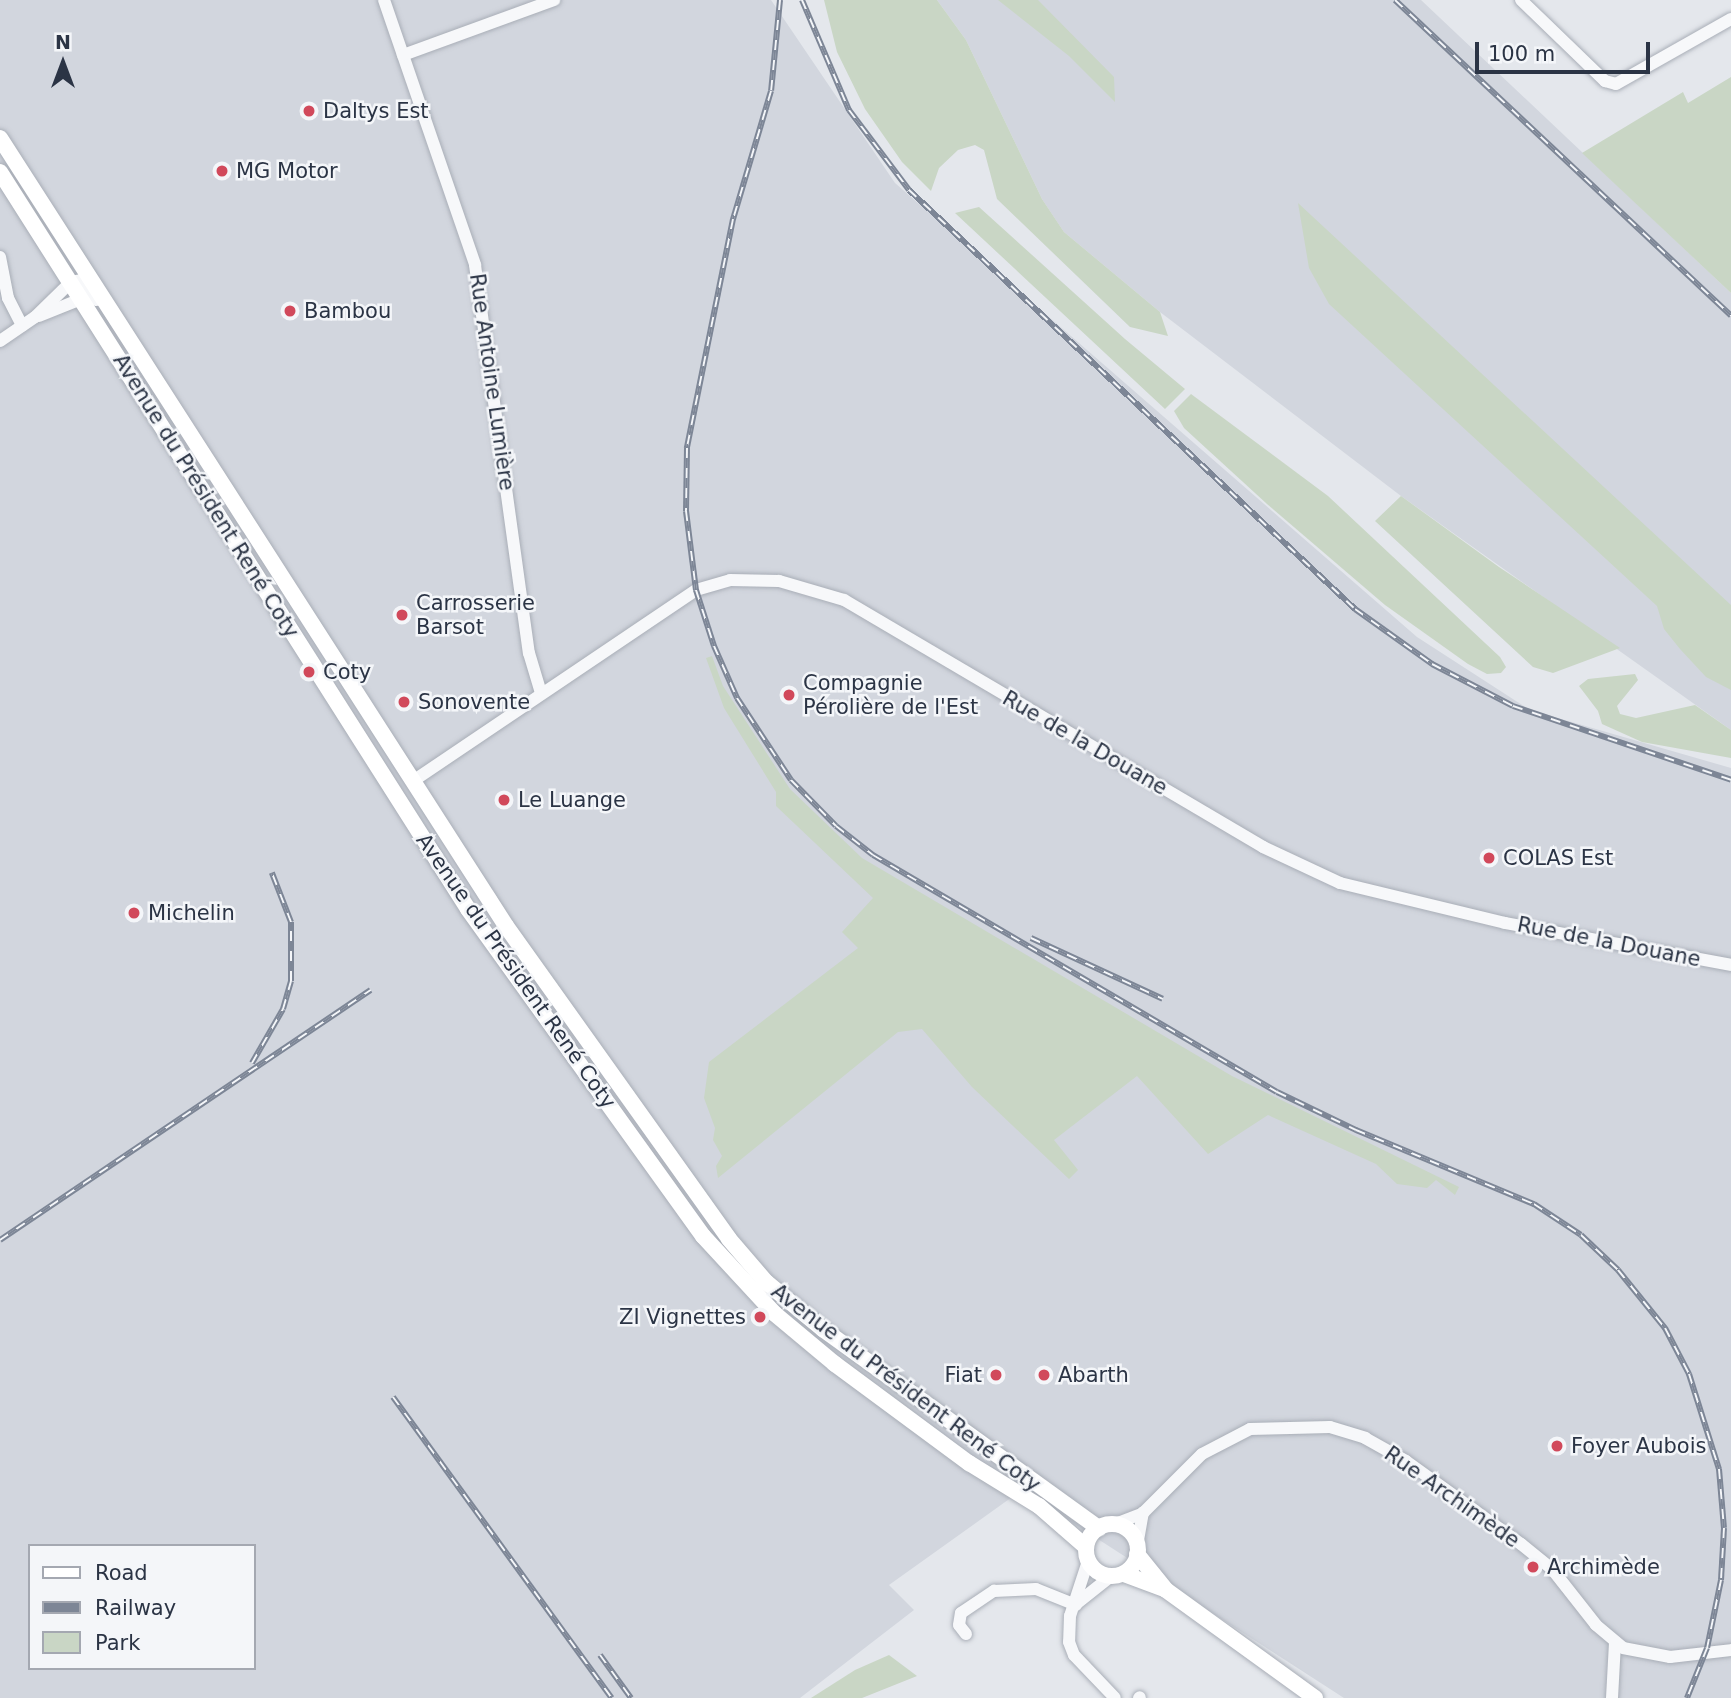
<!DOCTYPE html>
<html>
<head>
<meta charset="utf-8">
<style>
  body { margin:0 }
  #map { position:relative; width:1731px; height:1698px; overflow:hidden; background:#e4e7ec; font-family:"DejaVu Sans",sans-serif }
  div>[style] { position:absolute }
  .built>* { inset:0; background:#d2d6de }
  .green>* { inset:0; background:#c9d6c5 }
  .roads { filter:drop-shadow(0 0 2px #a9aeb7) drop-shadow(0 0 2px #a9aeb7) }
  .minor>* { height:12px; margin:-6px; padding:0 6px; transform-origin:6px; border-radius:6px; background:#f7f8fa }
  .major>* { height:16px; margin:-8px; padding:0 8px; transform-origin:8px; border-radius:8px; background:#fff }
  .major>.ring { margin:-8px; padding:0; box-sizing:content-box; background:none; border:16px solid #fff; border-radius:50% }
  .rail>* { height:6px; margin-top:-3px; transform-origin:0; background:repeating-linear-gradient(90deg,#f4f6f9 0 10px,#7d8696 0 20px); box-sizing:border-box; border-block:2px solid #7d8696 }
  .dots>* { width:19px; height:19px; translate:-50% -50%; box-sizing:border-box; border:4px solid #f4f6f9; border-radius:50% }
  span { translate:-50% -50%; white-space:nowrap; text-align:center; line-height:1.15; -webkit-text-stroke:5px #f4f6f9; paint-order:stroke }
  .poi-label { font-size:21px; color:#2b3445 }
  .left { translate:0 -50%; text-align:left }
  .right { translate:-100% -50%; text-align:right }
  .street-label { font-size:21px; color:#2b3445 }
  .legend { position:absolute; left:28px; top:1544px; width:228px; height:126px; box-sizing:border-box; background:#f4f6f9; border:2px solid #a4a8b1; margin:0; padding:9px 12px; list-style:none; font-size:21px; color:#2b3445 }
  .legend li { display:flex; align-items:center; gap:14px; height:35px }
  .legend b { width:35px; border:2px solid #a4a8b1 }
  .north { position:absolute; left:28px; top:28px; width:70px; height:70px; -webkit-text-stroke:5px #f4f6f9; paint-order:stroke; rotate:0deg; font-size:19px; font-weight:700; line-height:28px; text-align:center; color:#2b3445 }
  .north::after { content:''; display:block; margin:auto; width:24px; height:32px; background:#2b3445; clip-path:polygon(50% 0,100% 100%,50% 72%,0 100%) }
  .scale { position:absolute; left:1475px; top:42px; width:175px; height:32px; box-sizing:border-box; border:4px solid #2b3445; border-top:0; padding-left:9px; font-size:21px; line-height:24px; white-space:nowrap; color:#2b3445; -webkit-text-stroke:5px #f4f6f9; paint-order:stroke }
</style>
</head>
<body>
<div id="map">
  <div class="built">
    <div style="clip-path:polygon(evenodd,0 0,771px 0,895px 183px,1417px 637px,1530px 710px,1731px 768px,1731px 1698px,1344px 1698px,1022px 1490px,889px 1585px,914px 1610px,800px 1698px,0 1698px,0 0,30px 1546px,254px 1546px,254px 1668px,30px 1668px,30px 1546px)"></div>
    <div style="clip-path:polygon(937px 0,1421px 0,1731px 293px,1731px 730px,1401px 496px,1160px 312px,1064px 232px,1042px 199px,966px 40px)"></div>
  </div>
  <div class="green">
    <div style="clip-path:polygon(824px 0,937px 0,966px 40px,1042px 199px,1064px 232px,1160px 312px,1168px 336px,1130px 327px,997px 199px,984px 150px,975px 145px,958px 150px,939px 168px,931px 191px,902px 162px,865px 109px,837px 52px)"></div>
    <div style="clip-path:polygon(998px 0,1038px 0,1114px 77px,1115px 102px,1069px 56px)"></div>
    <div style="clip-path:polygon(1731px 77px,1731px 293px,1582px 153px,1683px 92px,1688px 103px)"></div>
    <div style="clip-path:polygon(1298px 203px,1731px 605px,1731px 690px,1706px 677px,1680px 649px,1664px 629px,1657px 606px,1329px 304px,1309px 268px)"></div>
    <div style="clip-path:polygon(979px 207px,1125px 339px,1185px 389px,1165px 409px,955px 213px)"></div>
    <div style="clip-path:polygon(1191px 394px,1328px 496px,1500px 657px,1506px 667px,1501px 673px,1487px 674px,1468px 664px,1385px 605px,1267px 504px,1184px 428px,1174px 411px)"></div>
    <div style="clip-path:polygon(1401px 496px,1499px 567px,1620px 648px,1553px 673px,1533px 667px,1375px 521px)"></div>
    <div style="clip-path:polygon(712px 656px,723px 686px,790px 789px,862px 858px,1232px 1076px,1459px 1187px,1455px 1195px,1436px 1180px,1427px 1188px,1397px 1184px,1376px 1164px,1268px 1115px,1208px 1154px,1137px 1076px,1054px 1140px,1078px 1170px,1069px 1179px,972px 1087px,922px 1029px,898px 1032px,718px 1178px,716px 1166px,722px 1156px,713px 1140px,715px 1128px,704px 1098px,709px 1062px,858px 948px,842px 932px,873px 898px,776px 806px,776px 792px,724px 708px,706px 658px)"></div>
    <div style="clip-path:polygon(1635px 674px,1638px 680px,1617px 706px,1620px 714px,1636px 718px,1695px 705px,1731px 730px,1731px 758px,1642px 742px,1602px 724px,1598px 711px,1579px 686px,1588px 679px)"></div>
    <div style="clip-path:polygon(889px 1655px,917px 1676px,862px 1698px,811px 1698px,855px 1670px)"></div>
  </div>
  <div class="roads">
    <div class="minor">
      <div style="left:384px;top:0;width:280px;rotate:71deg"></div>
      <div style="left:475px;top:265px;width:392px;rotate:82.1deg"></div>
      <div style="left:529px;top:653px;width:42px;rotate:73.3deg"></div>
      <div style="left:1521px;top:0;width:117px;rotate:44deg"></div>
      <div style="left:1605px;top:81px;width:11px;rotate:15deg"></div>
      <div style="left:1616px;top:84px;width:132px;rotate:-29.5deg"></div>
      <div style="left:403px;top:55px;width:161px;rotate:-20deg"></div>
      <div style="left:0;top:257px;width:42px;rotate:79deg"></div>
      <div style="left:8px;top:298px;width:31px;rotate:63deg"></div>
      <div style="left:39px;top:316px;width:45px;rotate:-22deg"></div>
      <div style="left:0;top:341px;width:42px;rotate:-34.4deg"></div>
      <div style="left:35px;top:317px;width:50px;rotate:-44.2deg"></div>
      <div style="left:71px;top:282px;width:10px;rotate:-11deg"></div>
      <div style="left:81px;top:280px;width:25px;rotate:53deg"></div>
      <div style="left:413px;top:781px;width:341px;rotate:-34deg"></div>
      <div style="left:696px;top:590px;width:35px;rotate:-16deg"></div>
      <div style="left:730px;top:580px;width:49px;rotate:1.2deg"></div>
      <div style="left:779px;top:581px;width:68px;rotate:16.3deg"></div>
      <div style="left:844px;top:600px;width:486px;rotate:30.5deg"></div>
      <div style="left:1263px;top:847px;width:85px;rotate:25.1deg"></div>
      <div style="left:1340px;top:883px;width:170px;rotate:13.6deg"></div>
      <div style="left:1505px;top:923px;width:230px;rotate:10.5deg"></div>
      <div style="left:1115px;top:1524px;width:30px;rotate:-21deg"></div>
      <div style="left:1143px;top:1513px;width:83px;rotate:-45deg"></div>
      <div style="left:1202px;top:1454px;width:54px;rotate:-27.5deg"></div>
      <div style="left:1250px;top:1429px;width:80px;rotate:-1.4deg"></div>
      <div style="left:1330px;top:1427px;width:37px;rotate:17deg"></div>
      <div style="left:1365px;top:1438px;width:47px;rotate:29.3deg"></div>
      <div style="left:1406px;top:1461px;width:142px;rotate:35.8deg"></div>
      <div style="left:1521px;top:1544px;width:40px;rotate:39deg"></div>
      <div style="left:1552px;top:1569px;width:71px;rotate:51.8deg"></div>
      <div style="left:1596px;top:1625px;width:35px;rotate:40deg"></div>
      <div style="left:1623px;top:1648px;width:48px;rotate:10.8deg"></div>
      <div style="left:1670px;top:1657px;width:61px;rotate:-6.5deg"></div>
      <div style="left:1137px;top:1546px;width:34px;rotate:-80deg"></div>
      <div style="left:1088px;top:1561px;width:58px;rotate:108.1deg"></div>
      <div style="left:1070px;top:1616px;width:26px;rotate:92deg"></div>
      <div style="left:1069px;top:1642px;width:14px;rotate:69deg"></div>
      <div style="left:1074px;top:1655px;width:59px;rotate:46.4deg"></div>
      <div style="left:1076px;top:1604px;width:43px;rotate:-38.5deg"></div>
      <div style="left:966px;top:1634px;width:11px;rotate:-128deg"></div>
      <div style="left:959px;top:1625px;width:12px;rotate:-81deg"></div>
      <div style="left:961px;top:1613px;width:40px;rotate:-34deg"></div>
      <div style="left:994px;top:1591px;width:42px;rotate:-2.7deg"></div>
      <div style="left:1036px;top:1589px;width:43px;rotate:21.8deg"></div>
      <div style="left:1139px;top:1698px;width:1px;rotate:-45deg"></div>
      <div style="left:1612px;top:1698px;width:56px;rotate:-86.9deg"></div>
    </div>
    <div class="major">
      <div style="left:0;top:138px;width:936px;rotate:57.29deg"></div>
      <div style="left:506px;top:926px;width:384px;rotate:54.5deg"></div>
      <div style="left:729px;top:1239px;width:57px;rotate:49.3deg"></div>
      <div style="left:766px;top:1282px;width:75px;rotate:39.6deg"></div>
      <div style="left:824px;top:1330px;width:339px;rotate:35.8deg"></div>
      <div style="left:0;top:172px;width:873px;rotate:57.58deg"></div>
      <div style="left:468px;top:909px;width:403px;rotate:54.3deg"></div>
      <div style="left:703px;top:1236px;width:106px;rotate:47.3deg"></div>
      <div style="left:775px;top:1314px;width:78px;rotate:39.8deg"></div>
      <div style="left:835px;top:1364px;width:167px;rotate:36.5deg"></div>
      <div style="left:969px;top:1463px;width:82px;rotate:31.6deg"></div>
      <div style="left:1039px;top:1506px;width:62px;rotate:41.1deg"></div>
      <div class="ring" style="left:1086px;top:1524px;width:36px;height:36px"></div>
      <div style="left:1137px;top:1554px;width:46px;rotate:51.1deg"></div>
      <div style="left:1166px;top:1590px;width:184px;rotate:35.9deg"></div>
      <div style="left:1124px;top:1574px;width:43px;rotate:20.6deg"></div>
    </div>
  </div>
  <div class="rail">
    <div style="left:780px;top:0;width:91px;rotate:95.6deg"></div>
    <div style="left:771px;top:91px;width:134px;rotate:106.5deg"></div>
    <div style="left:733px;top:219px;width:234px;rotate:101.4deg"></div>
    <div style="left:687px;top:448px;width:63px;rotate:90.9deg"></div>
    <div style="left:686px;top:511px;width:80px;rotate:82.8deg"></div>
    <div style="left:696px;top:590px;width:59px;rotate:72.2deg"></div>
    <div style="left:714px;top:646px;width:57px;rotate:66.1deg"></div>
    <div style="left:737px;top:698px;width:98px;rotate:56.6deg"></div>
    <div style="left:791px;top:780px;width:64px;rotate:45.6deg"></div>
    <div style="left:836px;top:826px;width:47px;rotate:38.1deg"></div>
    <div style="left:873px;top:855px;width:468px;rotate:30.4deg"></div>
    <div style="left:1277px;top:1092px;width:88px;rotate:25.7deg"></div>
    <div style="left:1356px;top:1130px;width:193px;rotate:22.6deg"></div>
    <div style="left:1534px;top:1204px;width:56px;rotate:33.4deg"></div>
    <div style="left:1581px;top:1235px;width:51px;rotate:43.4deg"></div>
    <div style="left:1618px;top:1270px;width:75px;rotate:51deg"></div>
    <div style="left:1665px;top:1328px;width:52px;rotate:62.4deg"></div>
    <div style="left:1689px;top:1374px;width:100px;rotate:72.5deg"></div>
    <div style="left:1719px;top:1469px;width:59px;rotate:85.2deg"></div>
    <div style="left:1724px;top:1528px;width:52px;rotate:93.3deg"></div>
    <div style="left:1721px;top:1580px;width:69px;rotate:101.6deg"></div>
    <div style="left:1707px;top:1648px;width:54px;rotate:111.8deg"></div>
    <div style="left:802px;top:0;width:120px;rotate:66.9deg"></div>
    <div style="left:849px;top:110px;width:100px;rotate:53.1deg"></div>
    <div style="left:909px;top:190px;width:612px;rotate:43.21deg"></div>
    <div style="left:1355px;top:609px;width:95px;rotate:35.5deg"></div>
    <div style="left:1432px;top:664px;width:91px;rotate:27.4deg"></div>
    <div style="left:1513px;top:706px;width:230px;rotate:18.7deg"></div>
    <div style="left:1395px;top:0;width:461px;rotate:43.2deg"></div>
    <div style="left:1031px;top:938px;width:145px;rotate:24.8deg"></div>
    <div style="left:252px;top:1063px;width:62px;rotate:-60.1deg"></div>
    <div style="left:283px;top:1009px;width:29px;rotate:-74deg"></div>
    <div style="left:291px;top:981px;width:59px;rotate:-90deg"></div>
    <div style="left:291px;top:922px;width:53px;rotate:-111.2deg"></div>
    <div style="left:0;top:1240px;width:447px;rotate:-34deg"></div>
    <div style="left:393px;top:1397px;width:372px;rotate:54deg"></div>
    <div style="left:600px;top:1655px;width:53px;rotate:54.2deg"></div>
  </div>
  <div class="dots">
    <div style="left:309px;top:111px;background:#d1495b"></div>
    <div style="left:222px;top:171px;background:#d1495b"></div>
    <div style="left:290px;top:311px;background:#d1495b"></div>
    <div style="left:402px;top:615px;background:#d1495b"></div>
    <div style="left:309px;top:672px;background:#d1495b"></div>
    <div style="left:789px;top:695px;background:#d1495b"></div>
    <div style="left:404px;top:702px;background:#d1495b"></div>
    <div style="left:504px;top:800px;background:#d1495b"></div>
    <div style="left:1489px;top:858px;background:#d1495b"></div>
    <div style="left:134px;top:913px;background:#d1495b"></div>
    <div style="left:760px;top:1317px;background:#d1495b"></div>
    <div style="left:996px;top:1375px;background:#d1495b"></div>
    <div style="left:1044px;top:1375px;background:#d1495b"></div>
    <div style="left:1557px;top:1446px;background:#d1495b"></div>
    <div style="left:1533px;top:1567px;background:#d1495b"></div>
  </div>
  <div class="poi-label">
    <span class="left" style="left:323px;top:111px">Daltys Est</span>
    <span class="left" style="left:236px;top:171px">MG Motor</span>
    <span class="left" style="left:304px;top:311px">Bambou</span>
    <span class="left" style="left:416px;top:615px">Carrosserie<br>Barsot</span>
    <span class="left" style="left:323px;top:672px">Coty</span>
    <span class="left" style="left:803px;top:695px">Compagnie<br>Pérolière de l'Est</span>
    <span class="left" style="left:418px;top:702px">Sonovente</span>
    <span class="left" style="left:518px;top:800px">Le Luange</span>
    <span class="left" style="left:1503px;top:858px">COLAS Est</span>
    <span class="left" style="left:148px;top:913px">Michelin</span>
    <span class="right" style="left:746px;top:1317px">ZI Vignettes</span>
    <span class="right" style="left:982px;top:1375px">Fiat</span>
    <span class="left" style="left:1058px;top:1375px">Abarth</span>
    <span class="left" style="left:1571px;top:1446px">Foyer Aubois</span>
    <span class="left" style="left:1547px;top:1567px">Archimède</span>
  </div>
  <div class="street-label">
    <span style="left:492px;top:382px;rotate:82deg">Rue Antoine Lumière</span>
    <span style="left:206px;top:496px;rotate:58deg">Avenue du Président René Coty</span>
    <span style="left:1085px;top:743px;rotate:30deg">Rue de la Douane</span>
    <span style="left:1609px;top:942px;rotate:11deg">Rue de la Douane</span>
    <span style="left:516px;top:971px;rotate:55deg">Avenue du Président René Coty</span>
    <span style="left:906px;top:1388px;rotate:37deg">Avenue du Président René Coty</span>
    <span style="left:1452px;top:1497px;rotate:35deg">Rue Archimède</span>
  </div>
  <ul class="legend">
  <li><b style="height:9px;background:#fff"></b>Road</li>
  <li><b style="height:9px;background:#7d8696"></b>Railway</li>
  <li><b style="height:19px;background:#c9d6c5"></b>Park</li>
  </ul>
  <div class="north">N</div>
  <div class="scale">100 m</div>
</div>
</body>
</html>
